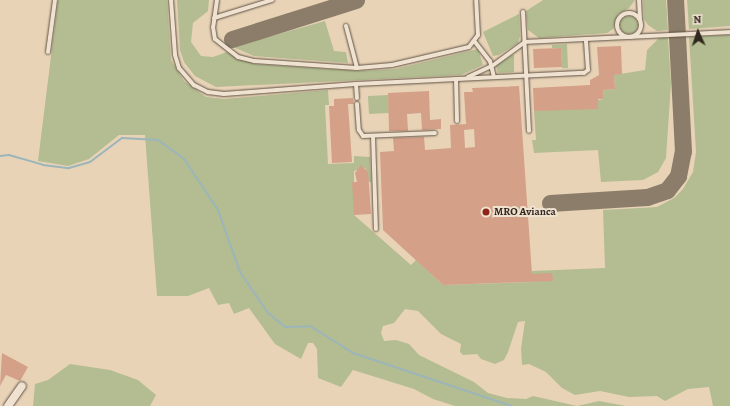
<!DOCTYPE html>
<html>
<head>
<meta charset="utf-8">
<style>
  body { margin:0 }
  #map { position:relative; width:730px; height:406px; overflow:hidden; background:#e8d3b7; font-family:Alegreya,serif }
  div>[style] { position:absolute }
  .green>* { inset:0; background:#b3bd91 }
  .round { border-radius:50% }
  .stream>* { height:2px; margin:-1px; padding:0 1px; transform-origin:1px; border-radius:1px; background:#9cb5ba }
  .taxiway>* { height:17px; margin:-8.5px; padding:0 8.5px; transform-origin:8.5px; border-radius:8.5px; background:#8c7d6a }
  .building>* { inset:0; background:#d4a088 }
  .roads { filter:drop-shadow(0 0 1px #5f5244) drop-shadow(0 0 1px #5f5244) }
  .lane>* { height:4px; margin:-2px; padding:0 2px; transform-origin:2px; border-radius:2px; background:#f0e2d0 }
  .lane>.ring { margin:-2px; padding:0; box-sizing:content-box; background:none; border:4px solid #f0e2d0; border-radius:50% }
  .street>* { height:8px; margin:-4px; padding:0 4px; transform-origin:4px; border-radius:4px; background:#f0e2d0 }
  .dots>* { width:11px; height:11px; translate:-50% -50%; box-sizing:border-box; border:2px solid #f0e2d0; border-radius:50% }
  span { translate:-50% -50%; white-space:nowrap; text-align:center; line-height:1.15; -webkit-text-stroke:4px #f0e2d0; paint-order:stroke }
  .poi-label { font-size:11px; color:#31271e; font-weight:700 }
  .left { translate:0 -50%; text-align:left }
  .north { position:absolute; left:678px; top:12px; width:40px; height:40px; -webkit-text-stroke:3px #f0e2d0; paint-order:stroke; rotate:357deg; font-size:11px; font-weight:700; line-height:16px; text-align:center; color:#31271e }
  .north::after { content:''; display:block; margin:auto; width:14px; height:18px; background:#31271e; clip-path:polygon(50% 0,100% 100%,50% 72%,0 100%) }
</style>
</head>
<body>
<div id="map">
  <div class="green">
    <div style="clip-path:polygon(58px 0,167px 0,171px 60px,184px 81px,206px 97px,224px 99px,328px 90px,329px 105px,325px 105px,328px 164px,354px 163px,354px 156px,370px 157px,371px 182px,365px 182px,368px 174px,365px 168px,354px 171px,354px 215px,411px 265px,416px 260px,443px 285px,532px 282px,532px 271px,605px 268px,603px 210px,657px 207px,674px 198px,683px 189px,693px 172px,696px 152px,689px 37px,730px 35px,730px 406px,713px 406px,709px 387px,688px 389px,665px 401px,657px 396px,629px 397px,600px 391px,575px 395px,562px 388px,546px 372px,529px 364px,522px 365px,521px 349px,525px 321px,518px 322px,508px 352px,504px 360px,495px 364px,481px 359px,477px 354px,463px 355px,460px 352px,461px 344px,441px 334px,418px 311px,405px 309px,394px 323px,383px 326px,381px 333px,384px 341px,396px 340px,409px 344px,419px 355px,474px 382px,488px 393px,507px 398px,526px 399px,533px 396px,577px 406px,599px 401px,626px 406px,455px 406px,433px 399px,414px 389px,353px 370px,341px 387px,318px 378px,317px 349px,313px 343px,308px 343px,301px 359px,275px 344px,249px 308px,234px 314px,229px 303px,218px 305px,209px 288px,188px 296px,157px 296px,145px 135px,119px 135px,89px 159px,68px 166px,38px 161px)"></div>
    <div style="clip-path:polygon(177px 0,209px 0,208px 11px,193px 23px,191px 42px,201px 56px,213px 57px,227px 52px,254px 64px,360px 71px,395px 69px,478px 49px,483px 65px,461px 75px,216px 87px,195px 76px,184px 62px,180px 50px)"></div>
    <div style="clip-path:polygon(543px 0,635px 0,629px 8px,618px 14px,613px 29px,607px 33px,539px 38px,528px 30px,526px 11px)"></div>
    <div style="clip-path:polygon(643px 0,666px 0,668px 30px,657px 31px,648px 25px,644px 19px)"></div>
    <div style="clip-path:polygon(687px 0,730px 0,730px 26px,689px 29px)"></div>
    <div style="clip-path:polygon(519px 14px,520px 36px,518px 43px,499px 55px,493px 56px,483px 32px)"></div>
    <div class="round" style="left:620px;top:16px;width:18px;height:18px"></div>
    <div style="clip-path:polygon(325px 21px,334px 51px,346px 52px,348px 63px,254px 56px,233px 47px)"></div>
    <div style="clip-path:polygon(659px 38px,668px 38px,671px 83px,666px 158px,658px 172px,643px 180px,601px 182px,598px 150px,534px 153px,532px 140px,536px 140px,534px 111px,604px 99px,603px 90px,615px 89px,614px 75px,645px 70px,647px 50px)"></div>
    <div style="clip-path:polygon(567px 44px,568px 68px,562px 68px,561px 48px,552px 48px,552px 45px)"></div>
    <div style="clip-path:polygon(512px 55px,514px 55px,514px 72px,498px 73px,496px 66px)"></div>
    <div style="clip-path:polygon(388px 95px,389px 113px,369px 114px,368px 96px)"></div>
    <div style="clip-path:polygon(70px 364px,110px 370px,138px 380px,156px 395px,150px 406px,33px 406px,35px 384px,48px 380px)"></div>
  </div>
  <div class="stream">
    <div style="left:0;top:156px;width:9px;rotate:-6deg"></div>
    <div style="left:9px;top:155px;width:35px;rotate:16deg"></div>
    <div style="left:43px;top:165px;width:26px;rotate:7deg"></div>
    <div style="left:69px;top:168px;width:22px;rotate:-16deg"></div>
    <div style="left:90px;top:162px;width:40px;rotate:-37deg"></div>
    <div style="left:122px;top:138px;width:36px;rotate:3deg"></div>
    <div style="left:158px;top:140px;width:32px;rotate:36deg"></div>
    <div style="left:184px;top:159px;width:61px;rotate:56.3deg"></div>
    <div style="left:218px;top:210px;width:66px;rotate:70.5deg"></div>
    <div style="left:240px;top:272px;width:50px;rotate:55.7deg"></div>
    <div style="left:268px;top:313px;width:22px;rotate:39deg"></div>
    <div style="left:285px;top:327px;width:25px;rotate:-2deg"></div>
    <div style="left:310px;top:326px;width:51px;rotate:32.1deg"></div>
    <div style="left:353px;top:353px;width:167px;rotate:18.5deg"></div>
  </div>
  <div class="taxiway">
    <div style="left:232px;top:39px;width:130px;rotate:-17.5deg"></div>
    <div style="left:550px;top:203px;width:97px;rotate:-3.5deg"></div>
    <div style="left:647px;top:197px;width:21px;rotate:-19deg"></div>
    <div style="left:667px;top:190px;width:18px;rotate:-52deg"></div>
    <div style="left:678px;top:176px;width:25px;rotate:-79deg"></div>
    <div style="left:683px;top:151px;width:151px;rotate:-93deg"></div>
  </div>
  <div class="building">
    <div style="clip-path:polygon(621px 46px,622px 74px,614px 75px,615px 89px,603px 90px,604px 99px,598px 99px,598px 109px,534px 111px,533px 88px,590px 85px,590px 80px,599px 75px,597px 47px)"></div>
    <div style="clip-path:polygon(561px 48px,562px 67px,534px 68px,533px 49px)"></div>
    <div style="clip-path:polygon(evenodd,519px 86px,532px 274px,552px 273px,553px 281px,443px 285px,383px 230px,380px 152px,394px 151px,393px 138px,424px 137px,425px 150px,451px 148px,450px 125px,466px 124px,464px 92px,473px 92px,472px 88px,519px 86px,474px 129px,475px 147px,465px 148px,464px 130px,474px 129px)"></div>
    <div style="clip-path:polygon(429px 91px,430px 120px,441px 119px,441px 129px,422px 130px,421px 113px,407px 114px,408px 131px,389px 131px,388px 93px)"></div>
    <div style="clip-path:polygon(353px 98px,354px 104px,348px 104px,352px 162px,332px 163px,329px 106px,334px 106px,334px 99px)"></div>
    <div style="clip-path:polygon(361px 165px,368px 172px,371px 214px,354px 215px,352px 182px,357px 182px,355px 173px)"></div>
    <div style="clip-path:polygon(2px 353px,28px 367px,20px 381px,6px 375px,0 386px)"></div>
  </div>
  <div class="roads">
    <div class="lane">
      <div style="left:171px;top:0;width:55px;rotate:85.8deg"></div>
      <div style="left:175px;top:55px;width:14px;rotate:73deg"></div>
      <div style="left:179px;top:68px;width:23px;rotate:49deg"></div>
      <div style="left:194px;top:85px;width:16px;rotate:27deg"></div>
      <div style="left:208px;top:92px;width:16px;rotate:7deg"></div>
      <div style="left:224px;top:94px;width:132px;rotate:-4.3deg"></div>
      <div style="left:356px;top:84px;width:228px;rotate:-2.8deg"></div>
      <div style="left:584px;top:73px;width:5px;rotate:-37deg"></div>
      <div style="left:588px;top:70px;width:30px;rotate:-94deg"></div>
      <div style="left:217px;top:0;width:27px;rotate:98deg"></div>
      <div style="left:213px;top:27px;width:12px;rotate:81deg"></div>
      <div style="left:215px;top:39px;width:29px;rotate:38deg"></div>
      <div style="left:238px;top:57px;width:16px;rotate:14deg"></div>
      <div style="left:254px;top:61px;width:103px;rotate:3.9deg"></div>
      <div style="left:357px;top:68px;width:35px;rotate:-5deg"></div>
      <div style="left:392px;top:65px;width:79px;rotate:-13.2deg"></div>
      <div style="left:469px;top:47px;width:15px;rotate:-53deg"></div>
      <div style="left:478px;top:35px;width:35px;rotate:-93deg"></div>
      <div style="left:639px;top:0;width:20px;rotate:87deg"></div>
      <div style="left:523px;top:12px;width:119px;rotate:87.1deg"></div>
      <div class="ring" style="left:617px;top:13px;width:20px;height:20px"></div>
      <div style="left:214px;top:18px;width:61px;rotate:-17.2deg"></div>
      <div style="left:346px;top:26px;width:43px;rotate:75.3deg"></div>
      <div style="left:475px;top:42px;width:24px;rotate:52deg"></div>
      <div style="left:490px;top:61px;width:16px;rotate:76deg"></div>
      <div style="left:48px;top:52px;width:52px;rotate:-82.3deg"></div>
      <div style="left:468px;top:77px;width:26px;rotate:-25deg"></div>
      <div style="left:492px;top:66px;width:41px;rotate:-36deg"></div>
      <div style="left:525px;top:42px;width:205px;rotate:-2.8deg"></div>
      <div style="left:456px;top:79px;width:42px;rotate:88.6deg"></div>
      <div style="left:356px;top:84px;width:14px;rotate:86deg"></div>
      <div style="left:357px;top:104px;width:26px;rotate:86deg"></div>
      <div style="left:359px;top:130px;width:7px;rotate:56deg"></div>
      <div style="left:363px;top:136px;width:72px;rotate:-2.4deg"></div>
      <div style="left:373px;top:136px;width:93px;rotate:88.2deg"></div>
    </div>
    <div class="street">
      <div style="left:8px;top:406px;width:24px;rotate:-55deg"></div>
    </div>
  </div>
  <div class="dots">
    <div style="left:486px;top:212px;background:#8f2418"></div>
  </div>
  <div class="poi-label">
    <span class="left" style="left:494px;top:212px">MRO Avianca</span>
  </div>
  <div class="north">N</div>
</div>
</body>
</html>
